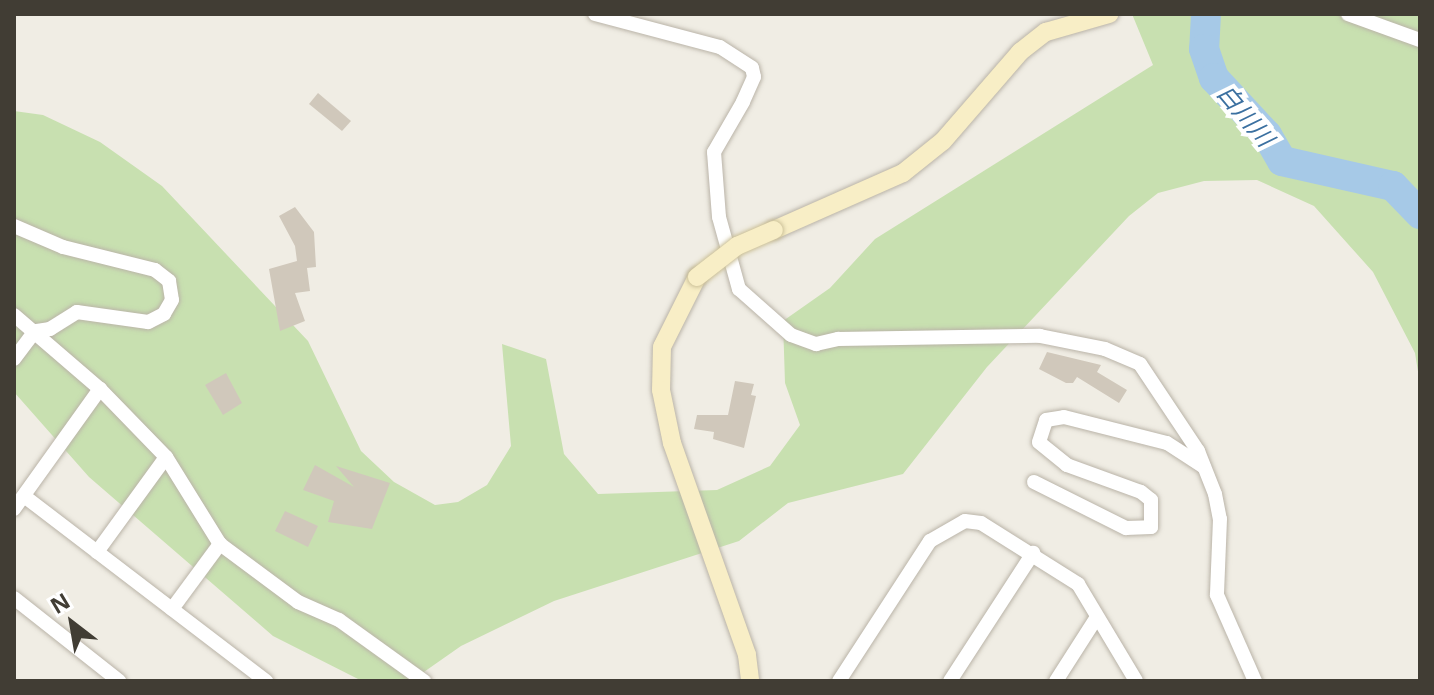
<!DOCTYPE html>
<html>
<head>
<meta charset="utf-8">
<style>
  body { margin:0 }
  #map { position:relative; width:1434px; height:695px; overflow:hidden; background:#f0ede4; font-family:"Noto Sans","Noto Sans JP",sans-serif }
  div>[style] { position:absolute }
  .green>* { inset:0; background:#c8e0b0 }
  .river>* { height:30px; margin:-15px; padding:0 15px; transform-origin:15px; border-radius:15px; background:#a6c9e7 }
  .building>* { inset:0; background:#d0c8bb }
  .roads { filter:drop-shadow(0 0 2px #bab4a8) drop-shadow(0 0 2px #bab4a8) }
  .street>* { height:14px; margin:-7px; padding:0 7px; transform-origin:7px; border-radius:7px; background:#fff }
  .secondary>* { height:18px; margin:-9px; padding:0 9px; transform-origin:9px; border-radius:9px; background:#f8eec6 }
  .bridges { filter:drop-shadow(0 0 2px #cbc098) drop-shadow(0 0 2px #cbc098) }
  .secondary-bridge>* { height:18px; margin:-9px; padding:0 9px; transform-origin:9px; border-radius:9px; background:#f8eec6 }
  span { translate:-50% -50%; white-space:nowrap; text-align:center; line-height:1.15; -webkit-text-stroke:8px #fff; paint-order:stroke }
  .water-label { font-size:24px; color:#3b70a0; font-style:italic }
  .frame { position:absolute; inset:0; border:16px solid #413d34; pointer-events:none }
  .north { position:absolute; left:32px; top:583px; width:80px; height:80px; -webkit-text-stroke:6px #fff; paint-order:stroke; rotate:329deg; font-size:22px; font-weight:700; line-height:32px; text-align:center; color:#413d34 }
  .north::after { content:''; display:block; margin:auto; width:28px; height:36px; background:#413d34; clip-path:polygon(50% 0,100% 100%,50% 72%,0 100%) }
</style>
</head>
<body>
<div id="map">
  <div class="green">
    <div style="clip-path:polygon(1132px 14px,1420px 14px,1420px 384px,1415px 353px,1373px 272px,1314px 206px,1257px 180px,1204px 181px,1158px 193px,1129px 216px,987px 367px,903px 474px,788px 503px,739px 541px,554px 601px,461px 646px,411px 681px,362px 681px,273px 636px,89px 477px,14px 392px,14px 111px,43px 115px,100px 142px,162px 186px,308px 341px,361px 451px,394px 482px,435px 505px,458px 502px,487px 485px,511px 446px,502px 344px,546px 359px,564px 454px,598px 494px,717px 490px,770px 466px,800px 425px,785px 383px,783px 321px,830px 288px,875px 239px,1153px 65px)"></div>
  </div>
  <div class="river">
    <div style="left:1206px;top:14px;width:35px;rotate:93deg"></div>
    <div style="left:1204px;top:49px;width:31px;rotate:71deg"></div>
    <div style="left:1214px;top:78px;width:78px;rotate:47.1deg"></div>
    <div style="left:1267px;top:135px;width:30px;rotate:60deg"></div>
    <div style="left:1282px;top:161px;width:114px;rotate:12.7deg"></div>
    <div style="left:1393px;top:186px;width:39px;rotate:46deg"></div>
  </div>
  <div class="building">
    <div style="clip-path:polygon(318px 93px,351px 121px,342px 131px,309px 104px)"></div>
    <div style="clip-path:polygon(295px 207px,314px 232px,316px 267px,307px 268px,310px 291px,295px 293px,305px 321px,280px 331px,269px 269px,297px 261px,295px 246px,279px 216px)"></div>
    <div style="clip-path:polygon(1047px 352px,1101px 365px,1097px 372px,1127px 390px,1119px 403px,1077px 377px,1073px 383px,1066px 383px,1039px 369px)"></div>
    <div style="clip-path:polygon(226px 373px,242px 403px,223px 415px,205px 385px)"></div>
    <div style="clip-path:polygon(735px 381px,754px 384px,751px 395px,756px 396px,744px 448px,713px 439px,714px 432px,694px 429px,697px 415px,728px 415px)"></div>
    <div style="clip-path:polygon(315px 465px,354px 487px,336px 466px,390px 483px,372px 529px,328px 522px,334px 501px,303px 490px)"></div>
    <div style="clip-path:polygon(285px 511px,318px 526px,308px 547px,275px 531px)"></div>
  </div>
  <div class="roads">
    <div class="street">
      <div style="left:595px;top:14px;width:129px;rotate:14.8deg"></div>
      <div style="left:720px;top:47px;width:38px;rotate:33deg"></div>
      <div style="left:752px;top:68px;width:9px;rotate:77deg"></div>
      <div style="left:754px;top:77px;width:27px;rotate:114deg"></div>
      <div style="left:743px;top:102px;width:58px;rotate:120.1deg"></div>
      <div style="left:714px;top:152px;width:65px;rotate:85.6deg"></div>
      <div style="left:719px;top:217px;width:75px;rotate:74.5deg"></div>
      <div style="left:739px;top:289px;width:69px;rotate:41.5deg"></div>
      <div style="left:791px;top:335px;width:27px;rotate:20deg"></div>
      <div style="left:816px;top:344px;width:23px;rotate:-13deg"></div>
      <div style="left:838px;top:339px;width:202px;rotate:-0.9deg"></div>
      <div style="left:1040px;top:336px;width:66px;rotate:11.3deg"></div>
      <div style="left:1105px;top:349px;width:38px;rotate:23deg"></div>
      <div style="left:1140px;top:364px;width:105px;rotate:56.3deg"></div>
      <div style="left:1198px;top:451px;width:46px;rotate:68.4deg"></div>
      <div style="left:1215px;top:494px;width:25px;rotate:79deg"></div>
      <div style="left:1220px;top:519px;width:76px;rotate:92.3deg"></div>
      <div style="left:1217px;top:595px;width:94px;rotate:66.2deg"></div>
      <div style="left:1348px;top:14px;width:77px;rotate:19.9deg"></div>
      <div style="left:14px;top:226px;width:53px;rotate:23.2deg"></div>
      <div style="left:63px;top:247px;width:95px;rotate:14deg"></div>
      <div style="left:155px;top:270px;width:18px;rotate:38deg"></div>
      <div style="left:169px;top:281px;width:19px;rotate:81deg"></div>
      <div style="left:172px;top:300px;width:16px;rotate:120deg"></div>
      <div style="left:164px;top:314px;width:18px;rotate:153deg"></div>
      <div style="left:148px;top:322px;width:72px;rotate:-172deg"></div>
      <div style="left:77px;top:312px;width:32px;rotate:148deg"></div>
      <div style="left:50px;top:329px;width:15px;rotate:172deg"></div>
      <div style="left:35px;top:331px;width:35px;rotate:127deg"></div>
      <div style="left:14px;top:315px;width:113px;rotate:40.7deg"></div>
      <div style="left:100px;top:389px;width:95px;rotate:45.9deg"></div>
      <div style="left:166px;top:457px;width:102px;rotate:58.2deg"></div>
      <div style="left:220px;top:544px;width:97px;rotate:36.6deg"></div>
      <div style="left:298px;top:602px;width:45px;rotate:23.7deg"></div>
      <div style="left:339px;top:620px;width:105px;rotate:35.7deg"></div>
      <div style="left:1034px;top:482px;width:103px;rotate:26.6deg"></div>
      <div style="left:1126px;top:528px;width:25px;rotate:-2deg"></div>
      <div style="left:1151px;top:527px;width:27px;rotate:-90deg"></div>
      <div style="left:1151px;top:500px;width:13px;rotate:-141deg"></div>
      <div style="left:1141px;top:492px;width:79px;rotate:-160deg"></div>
      <div style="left:1067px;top:465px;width:36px;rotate:-141deg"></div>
      <div style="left:1039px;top:442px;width:23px;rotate:-72deg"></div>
      <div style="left:1046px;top:420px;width:18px;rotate:-9deg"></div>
      <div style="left:1064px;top:417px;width:106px;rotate:14.2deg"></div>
      <div style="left:1167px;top:443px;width:44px;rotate:33deg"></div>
      <div style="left:24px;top:496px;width:305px;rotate:37.4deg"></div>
      <div style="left:14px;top:509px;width:148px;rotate:-54.4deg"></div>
      <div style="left:97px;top:552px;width:117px;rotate:-54deg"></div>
      <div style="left:14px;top:598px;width:134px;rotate:38.3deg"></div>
      <div style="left:172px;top:609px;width:81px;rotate:-53.6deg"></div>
      <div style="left:839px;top:681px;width:167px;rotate:-57deg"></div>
      <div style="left:930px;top:541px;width:40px;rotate:-29.7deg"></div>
      <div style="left:965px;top:521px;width:16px;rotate:7deg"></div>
      <div style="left:981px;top:523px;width:115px;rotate:32.2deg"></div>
      <div style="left:1078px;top:584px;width:113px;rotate:59.1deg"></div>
      <div style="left:950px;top:681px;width:153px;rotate:-57deg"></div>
      <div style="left:1056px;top:681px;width:76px;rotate:-57.4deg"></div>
    </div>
    <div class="secondary">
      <div style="left:774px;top:230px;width:141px;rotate:-23.8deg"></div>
      <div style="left:903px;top:173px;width:51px;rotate:-38.7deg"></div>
      <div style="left:943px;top:141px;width:118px;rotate:-49.1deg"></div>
      <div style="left:1020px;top:52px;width:33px;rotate:-38deg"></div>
      <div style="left:1046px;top:32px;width:66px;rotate:-15.9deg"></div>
      <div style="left:697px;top:277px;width:78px;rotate:116.6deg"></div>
      <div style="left:662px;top:347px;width:43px;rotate:91.3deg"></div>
      <div style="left:661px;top:390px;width:54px;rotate:78.3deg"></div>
      <div style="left:672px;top:443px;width:225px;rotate:70.5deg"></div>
      <div style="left:747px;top:655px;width:26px;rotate:83deg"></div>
    </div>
  </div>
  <div class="bridges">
    <div class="secondary-bridge">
      <div style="left:697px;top:277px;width:51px;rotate:-37.8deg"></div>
      <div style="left:737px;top:246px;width:40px;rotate:-23.4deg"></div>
    </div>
  </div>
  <div class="water-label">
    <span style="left:1246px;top:115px;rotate:50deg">白川川</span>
  </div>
  <div class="frame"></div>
  <div class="north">N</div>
</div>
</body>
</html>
